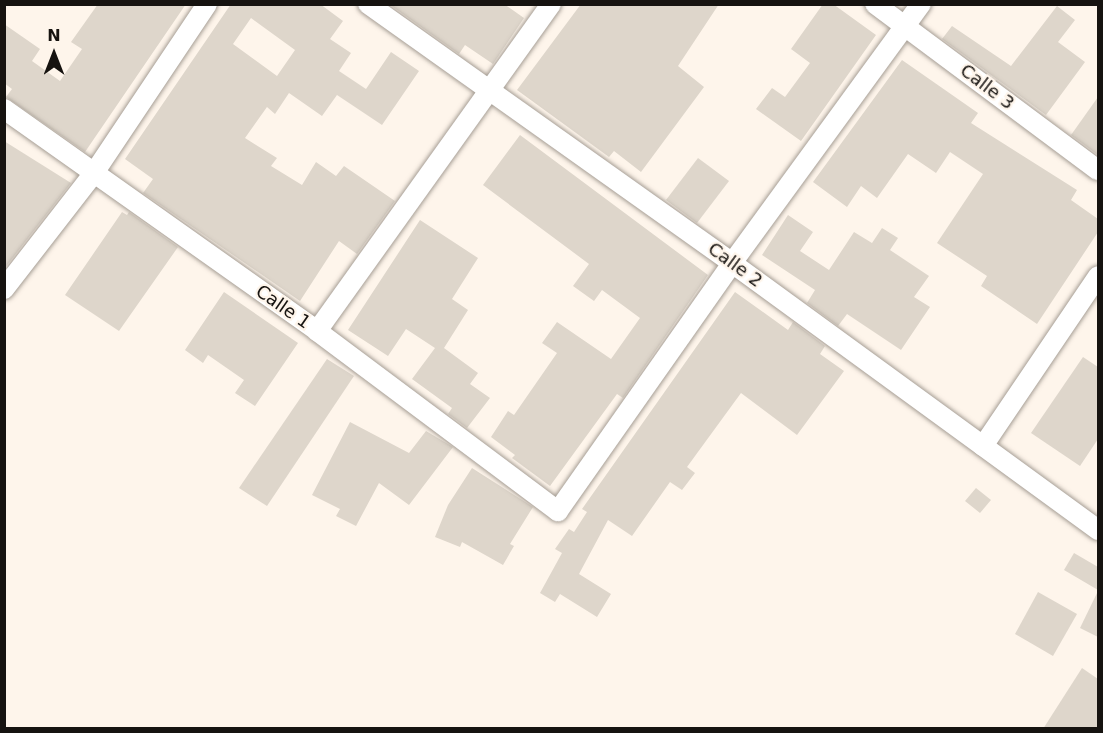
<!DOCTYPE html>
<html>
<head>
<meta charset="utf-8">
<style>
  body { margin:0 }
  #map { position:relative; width:1103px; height:733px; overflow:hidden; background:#fef5eb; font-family:"DejaVu Sans",sans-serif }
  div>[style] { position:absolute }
  .building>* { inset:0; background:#ded6cb }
  .roads { filter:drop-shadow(0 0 2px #a69e95) drop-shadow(0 0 2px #a69e95) }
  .minor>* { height:20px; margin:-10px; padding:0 10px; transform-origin:10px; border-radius:10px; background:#fff }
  span { translate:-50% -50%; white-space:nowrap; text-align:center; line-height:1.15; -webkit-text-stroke:4.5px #fef5eb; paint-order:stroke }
  .street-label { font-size:18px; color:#161310 }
  .frame { position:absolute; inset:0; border:6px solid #161310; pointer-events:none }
  .north { position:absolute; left:24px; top:24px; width:60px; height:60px; -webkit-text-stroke:4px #fef5eb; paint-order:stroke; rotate:0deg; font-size:16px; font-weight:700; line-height:24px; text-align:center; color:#161310 }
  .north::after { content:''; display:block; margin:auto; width:21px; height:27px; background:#161310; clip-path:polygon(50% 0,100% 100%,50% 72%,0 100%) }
</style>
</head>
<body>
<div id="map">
  <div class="building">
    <div style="clip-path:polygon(98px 4px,186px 4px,85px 152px,6px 97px,12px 89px,4px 83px,4px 24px,40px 49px,32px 61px,60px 81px,82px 49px,71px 42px)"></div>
    <div style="clip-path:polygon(evenodd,231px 4px,320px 4px,343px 21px,330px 39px,351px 53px,339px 71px,366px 89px,391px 52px,419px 71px,382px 125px,337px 95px,322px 116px,289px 93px,275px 114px,267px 107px,245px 138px,277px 158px,271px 166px,302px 185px,316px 162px,336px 176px,344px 166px,395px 201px,357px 254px,339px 241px,300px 301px,143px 193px,153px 179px,125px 159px,231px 4px,251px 18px,295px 50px,277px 76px,233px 44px,251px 18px)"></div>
    <div style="clip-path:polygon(389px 4px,504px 4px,524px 18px,493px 64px,465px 45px,459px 54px)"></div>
    <div style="clip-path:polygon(581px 4px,719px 4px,678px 66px,704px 87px,641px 172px,614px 151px,609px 157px,517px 90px)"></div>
    <div style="clip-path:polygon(823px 4px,833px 4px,876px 35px,801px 141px,756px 109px,772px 88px,785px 97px,810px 63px,791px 49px)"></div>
    <div style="clip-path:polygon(1057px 6px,1075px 20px,1058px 42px,1085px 62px,1046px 115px,942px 39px,952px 26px,1011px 66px)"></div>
    <div style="clip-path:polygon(902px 60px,978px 113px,971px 123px,1077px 190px,1071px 200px,1098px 219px,1098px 232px,1037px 324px,981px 286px,987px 276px,937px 243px,983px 174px,950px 152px,936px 173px,908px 154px,877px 198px,861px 186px,847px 207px,813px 182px)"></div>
    <div style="clip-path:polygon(1098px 97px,1098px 155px,1071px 135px)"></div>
    <div style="clip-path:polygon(520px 135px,708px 275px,623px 398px,617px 394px,550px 486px,512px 458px,515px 455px,491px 437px,508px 411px,514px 415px,557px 353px,542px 343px,557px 322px,611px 359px,640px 318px,602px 290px,594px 301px,573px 286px,589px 264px,483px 185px)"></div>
    <div style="clip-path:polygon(4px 141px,71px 183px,4px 269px)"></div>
    <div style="clip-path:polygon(698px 158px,729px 181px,697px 223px,666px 200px)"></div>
    <div style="clip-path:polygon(122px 212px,127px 215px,129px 212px,178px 247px,119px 331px,65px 295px)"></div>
    <div style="clip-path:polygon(788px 215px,813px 232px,800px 251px,829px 270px,854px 232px,872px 243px,882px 228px,898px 238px,890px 250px,929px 276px,914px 297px,930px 307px,901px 350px,847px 314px,838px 326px,807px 303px,815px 290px,762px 255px)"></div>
    <div style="clip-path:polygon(420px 220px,478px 258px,452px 299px,468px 310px,444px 348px,478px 373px,470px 384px,490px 398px,467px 428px,448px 414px,452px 408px,412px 379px,435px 348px,406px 329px,388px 356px,348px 330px)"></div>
    <div style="clip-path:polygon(224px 292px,298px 343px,255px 406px,235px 393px,244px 380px,208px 355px,203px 363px,185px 350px)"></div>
    <div style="clip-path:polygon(735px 292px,788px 330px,793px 322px,825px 346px,820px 354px,844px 371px,797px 435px,741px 393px,687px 467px,695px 473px,682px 490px,670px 482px,632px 536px,608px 520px,579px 574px,611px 594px,597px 617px,560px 594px,555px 602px,540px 593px,562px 553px,555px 549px,569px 529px,574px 532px,587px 512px,582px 509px)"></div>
    <div style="clip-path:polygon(1083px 357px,1098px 367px,1098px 439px,1080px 466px,1031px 433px)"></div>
    <div style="clip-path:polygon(327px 359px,354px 376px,267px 506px,239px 488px)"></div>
    <div style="clip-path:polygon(350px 422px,409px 453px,426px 431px,453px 447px,409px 505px,379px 483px,356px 526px,336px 516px,340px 509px,312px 495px)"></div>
    <div style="clip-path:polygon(472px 468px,533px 507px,510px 544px,514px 546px,503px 565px,462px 542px,460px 547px,435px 537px,448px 505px)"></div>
    <div style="clip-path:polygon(976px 488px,991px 500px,980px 513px,965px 501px)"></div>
    <div style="clip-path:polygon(1074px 553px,1098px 567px,1098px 590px,1064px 570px)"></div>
    <div style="clip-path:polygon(1098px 591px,1098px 637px,1080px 628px)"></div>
    <div style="clip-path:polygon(1038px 592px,1077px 614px,1053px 656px,1015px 634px)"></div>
    <div style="clip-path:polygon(1082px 668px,1098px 679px,1098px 729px,1043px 729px)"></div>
  </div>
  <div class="roads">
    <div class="minor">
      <div style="left:368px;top:4px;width:447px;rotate:35.4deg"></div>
      <div style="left:732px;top:263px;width:453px;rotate:36.1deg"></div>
      <div style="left:875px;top:4px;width:278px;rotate:36.7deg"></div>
      <div style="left:4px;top:109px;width:384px;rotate:35.3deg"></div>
      <div style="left:317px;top:331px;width:301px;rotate:36.8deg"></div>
      <div style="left:558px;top:511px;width:303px;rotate:-54.9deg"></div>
      <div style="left:732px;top:263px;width:321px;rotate:-53.9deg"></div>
      <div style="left:4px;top:289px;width:147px;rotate:-52.2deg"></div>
      <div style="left:94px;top:173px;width:203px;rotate:-56.2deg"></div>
      <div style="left:317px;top:331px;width:402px;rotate:-54.4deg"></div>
      <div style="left:983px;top:446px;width:205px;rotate:-55.9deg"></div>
    </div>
  </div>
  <div class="street-label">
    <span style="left:987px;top:87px;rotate:37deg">Calle 3</span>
    <span style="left:735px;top:265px;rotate:36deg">Calle 2</span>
    <span style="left:283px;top:307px;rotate:35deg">Calle 1</span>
  </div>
  <div class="frame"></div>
  <div class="north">N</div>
</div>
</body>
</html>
